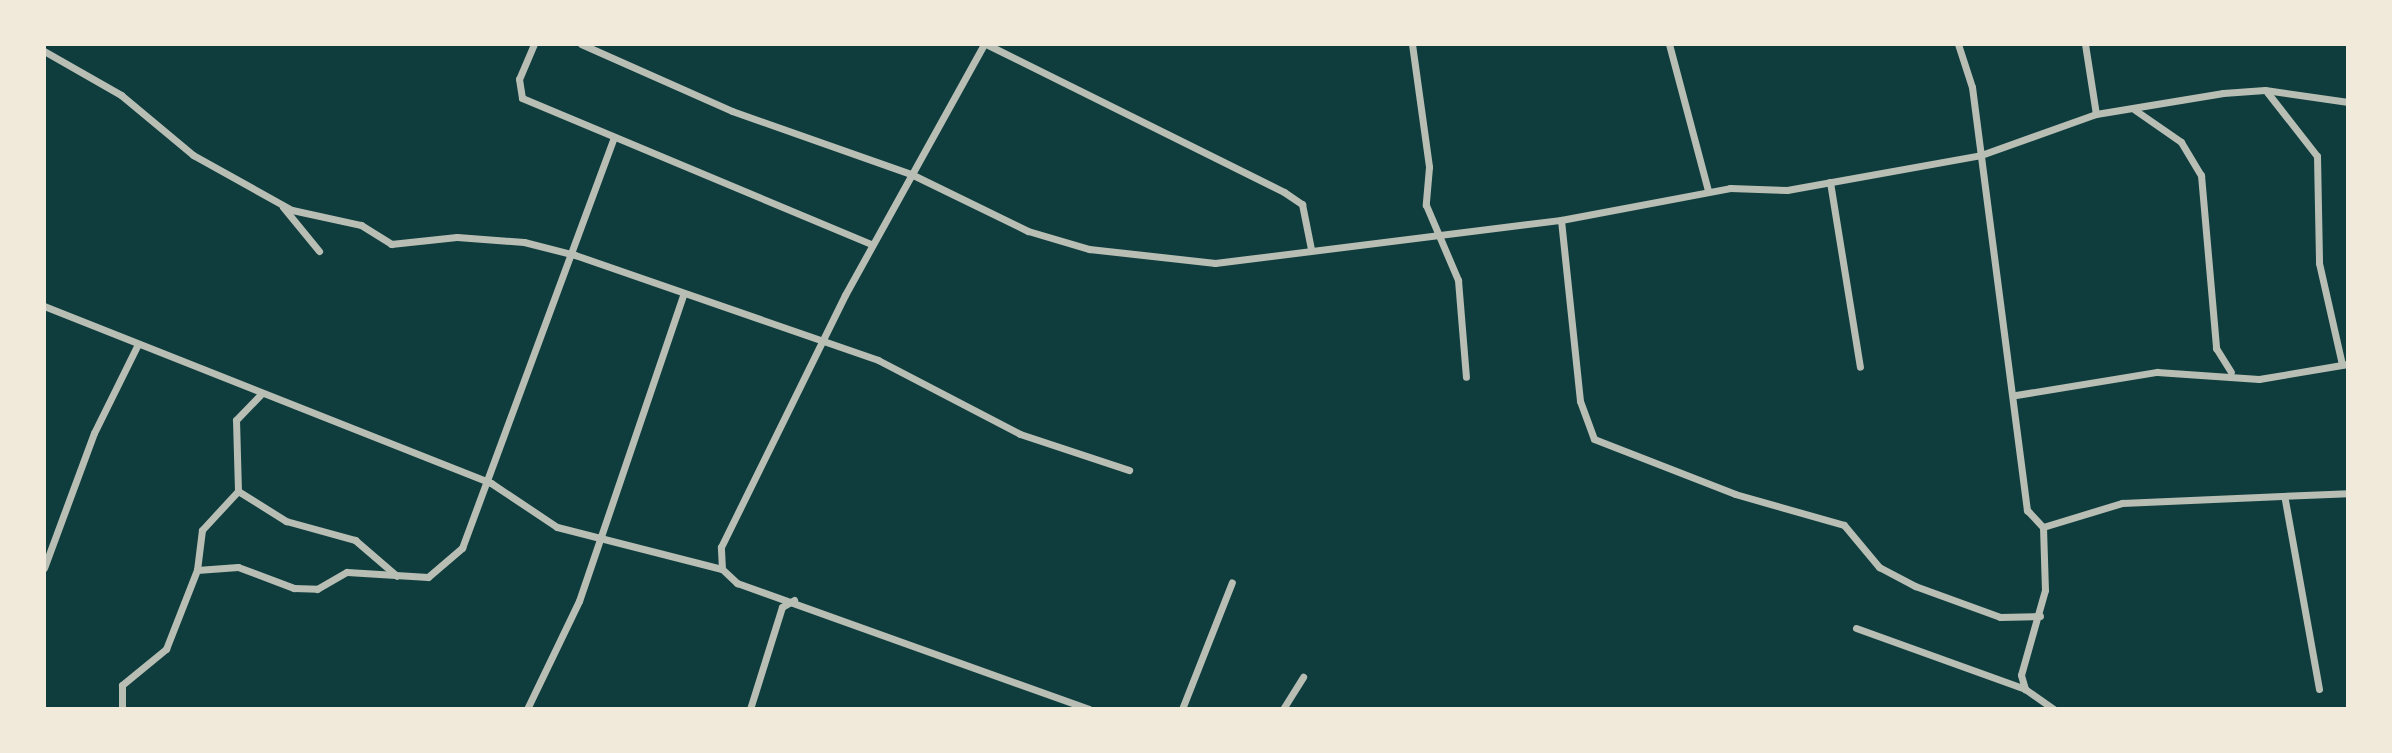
<!DOCTYPE html>
<html>
<head>
<meta charset="utf-8">
<style>
  body { margin:0 }
  #map { position:relative; width:2392px; height:753px; overflow:hidden; background:#0f3d3e; font-family:Jost,sans-serif }
  div>[style] { position:absolute }
  .minor>* { height:7px; margin:-3.5px; padding:0 3.5px; transform-origin:3.5px; border-radius:3.5px; background:#b8beb3 }
  span { translate:-50% -50%; white-space:nowrap; text-align:center; line-height:1.15; -webkit-text-stroke:6px #f1e9da; paint-order:stroke }
  .frame { position:absolute; inset:0; border:46px solid #f1e9da; pointer-events:none }
</style>
</head>
<body>
<div id="map">
  <div class="minor">
    <div style="left:534px;top:44px;width:38px;rotate:113deg"></div>
    <div style="left:519px;top:79px;width:19px;rotate:81deg"></div>
    <div style="left:522px;top:98px;width:378px;rotate:22.7deg"></div>
    <div style="left:581px;top:44px;width:165px;rotate:23.9deg"></div>
    <div style="left:732px;top:111px;width:190px;rotate:19.4deg"></div>
    <div style="left:911px;top:174px;width:130px;rotate:26deg"></div>
    <div style="left:1028px;top:231px;width:64px;rotate:16.4deg"></div>
    <div style="left:1089px;top:249px;width:127px;rotate:6.3deg"></div>
    <div style="left:1215px;top:263px;width:349px;rotate:-7.1deg"></div>
    <div style="left:1561px;top:220px;width:172px;rotate:-10.7deg"></div>
    <div style="left:1730px;top:188px;width:57px;rotate:2deg"></div>
    <div style="left:1787px;top:190px;width:197px;rotate:-10.2deg"></div>
    <div style="left:1981px;top:155px;width:122px;rotate:-19.6deg"></div>
    <div style="left:2096px;top:114px;width:129px;rotate:-9.4deg"></div>
    <div style="left:2223px;top:93px;width:42px;rotate:-4.1deg"></div>
    <div style="left:2265px;top:90px;width:84px;rotate:8.2deg"></div>
    <div style="left:986px;top:44px;width:333px;rotate:26.4deg"></div>
    <div style="left:1284px;top:192px;width:22px;rotate:34deg"></div>
    <div style="left:1302px;top:204px;width:46px;rotate:78.7deg"></div>
    <div style="left:1412px;top:44px;width:124px;rotate:82.1deg"></div>
    <div style="left:1429px;top:167px;width:38px;rotate:95deg"></div>
    <div style="left:1426px;top:205px;width:82px;rotate:66.9deg"></div>
    <div style="left:1458px;top:280px;width:97px;rotate:85.3deg"></div>
    <div style="left:1669px;top:44px;width:152px;rotate:75.1deg"></div>
    <div style="left:1958px;top:44px;width:45px;rotate:72deg"></div>
    <div style="left:1972px;top:87px;width:427px;rotate:82.6deg"></div>
    <div style="left:2027px;top:510px;width:23px;rotate:47deg"></div>
    <div style="left:2043px;top:527px;width:63px;rotate:88.2deg"></div>
    <div style="left:2045px;top:590px;width:88px;rotate:105.8deg"></div>
    <div style="left:2021px;top:675px;width:15px;rotate:74deg"></div>
    <div style="left:2085px;top:44px;width:71px;rotate:81.1deg"></div>
    <div style="left:44px;top:51px;width:89px;rotate:29.7deg"></div>
    <div style="left:121px;top:95px;width:94px;rotate:39.8deg"></div>
    <div style="left:193px;top:155px;width:113px;rotate:29.1deg"></div>
    <div style="left:292px;top:210px;width:71px;rotate:12.3deg"></div>
    <div style="left:361px;top:225px;width:36px;rotate:32deg"></div>
    <div style="left:391px;top:244px;width:66px;rotate:-6.1deg"></div>
    <div style="left:457px;top:237px;width:67px;rotate:4.3deg"></div>
    <div style="left:524px;top:242px;width:53px;rotate:14.3deg"></div>
    <div style="left:575px;top:255px;width:321px;rotate:19.1deg"></div>
    <div style="left:878px;top:360px;width:160px;rotate:27.5deg"></div>
    <div style="left:1020px;top:434px;width:115px;rotate:18.3deg"></div>
    <div style="left:2267px;top:92px;width:81px;rotate:52deg"></div>
    <div style="left:2317px;top:156px;width:107px;rotate:88.9deg"></div>
    <div style="left:2319px;top:263px;width:104px;rotate:77.2deg"></div>
    <div style="left:2135px;top:110px;width:56px;rotate:34.8deg"></div>
    <div style="left:2181px;top:142px;width:39px;rotate:59deg"></div>
    <div style="left:2201px;top:175px;width:174px;rotate:85deg"></div>
    <div style="left:2216px;top:348px;width:28px;rotate:58deg"></div>
    <div style="left:1830px;top:182px;width:187px;rotate:80.8deg"></div>
    <div style="left:283px;top:207px;width:57px;rotate:50.7deg"></div>
    <div style="left:1561px;top:220px;width:182px;rotate:84deg"></div>
    <div style="left:1580px;top:401px;width:40px;rotate:69.8deg"></div>
    <div style="left:1594px;top:439px;width:151px;rotate:21.3deg"></div>
    <div style="left:1735px;top:494px;width:113px;rotate:15.9deg"></div>
    <div style="left:1844px;top:525px;width:55px;rotate:50.2deg"></div>
    <div style="left:1879px;top:567px;width:41px;rotate:27.8deg"></div>
    <div style="left:1915px;top:586px;width:90px;rotate:20deg"></div>
    <div style="left:2000px;top:617px;width:40px;rotate:-1.4deg"></div>
    <div style="left:44px;top:306px;width:481px;rotate:21.6deg"></div>
    <div style="left:491px;top:483px;width:79px;rotate:33.7deg"></div>
    <div style="left:557px;top:527px;width:170px;rotate:14.3deg"></div>
    <div style="left:722px;top:569px;width:21px;rotate:43deg"></div>
    <div style="left:737px;top:583px;width:374px;rotate:19.7deg"></div>
    <div style="left:2016px;top:395px;width:143px;rotate:-9.3deg"></div>
    <div style="left:2157px;top:372px;width:102px;rotate:3.9deg"></div>
    <div style="left:2259px;top:379px;width:90px;rotate:-9.6deg"></div>
    <div style="left:238px;top:491px;width:57px;rotate:32deg"></div>
    <div style="left:286px;top:521px;width:72px;rotate:15.4deg"></div>
    <div style="left:355px;top:540px;width:55px;rotate:40.6deg"></div>
    <div style="left:2285px;top:500px;width:192px;rotate:79.8deg"></div>
    <div style="left:2043px;top:527px;width:83px;rotate:-16.9deg"></div>
    <div style="left:2122px;top:503px;width:226px;rotate:-2.5deg"></div>
    <div style="left:44px;top:568px;width:144px;rotate:-69.7deg"></div>
    <div style="left:94px;top:433px;width:99px;rotate:-63.7deg"></div>
    <div style="left:722px;top:569px;width:22px;rotate:-93deg"></div>
    <div style="left:721px;top:547px;width:281px;rotate:-63.8deg"></div>
    <div style="left:845px;top:295px;width:287px;rotate:-61deg"></div>
    <div style="left:197px;top:570px;width:40px;rotate:-82.9deg"></div>
    <div style="left:202px;top:530px;width:53px;rotate:-47.3deg"></div>
    <div style="left:238px;top:491px;width:71px;rotate:-91.6deg"></div>
    <div style="left:236px;top:420px;width:37px;rotate:-46deg"></div>
    <div style="left:1856px;top:628px;width:180px;rotate:19.8deg"></div>
    <div style="left:2025px;top:689px;width:35px;rotate:35deg"></div>
    <div style="left:122px;top:709px;width:24px;rotate:-90deg"></div>
    <div style="left:122px;top:685px;width:57px;rotate:-39.3deg"></div>
    <div style="left:166px;top:649px;width:85px;rotate:-68.6deg"></div>
    <div style="left:197px;top:570px;width:41px;rotate:-4.2deg"></div>
    <div style="left:238px;top:567px;width:60px;rotate:20.6deg"></div>
    <div style="left:294px;top:588px;width:23px;rotate:2deg"></div>
    <div style="left:317px;top:589px;width:34px;rotate:-30deg"></div>
    <div style="left:347px;top:572px;width:81px;rotate:3.5deg"></div>
    <div style="left:428px;top:577px;width:45px;rotate:-40.5deg"></div>
    <div style="left:462px;top:548px;width:437px;rotate:-69.7deg"></div>
    <div style="left:527px;top:709px;width:120px;rotate:-64.3deg"></div>
    <div style="left:579px;top:601px;width:323px;rotate:-71.2deg"></div>
    <div style="left:750px;top:709px;width:107px;rotate:-72.6deg"></div>
    <div style="left:782px;top:607px;width:14px;rotate:-30deg"></div>
    <div style="left:1182px;top:709px;width:136px;rotate:-68.5deg"></div>
    <div style="left:1283px;top:709px;width:38px;rotate:-58deg"></div>
  </div>
  <div class="frame"></div>
</div>
</body>
</html>
